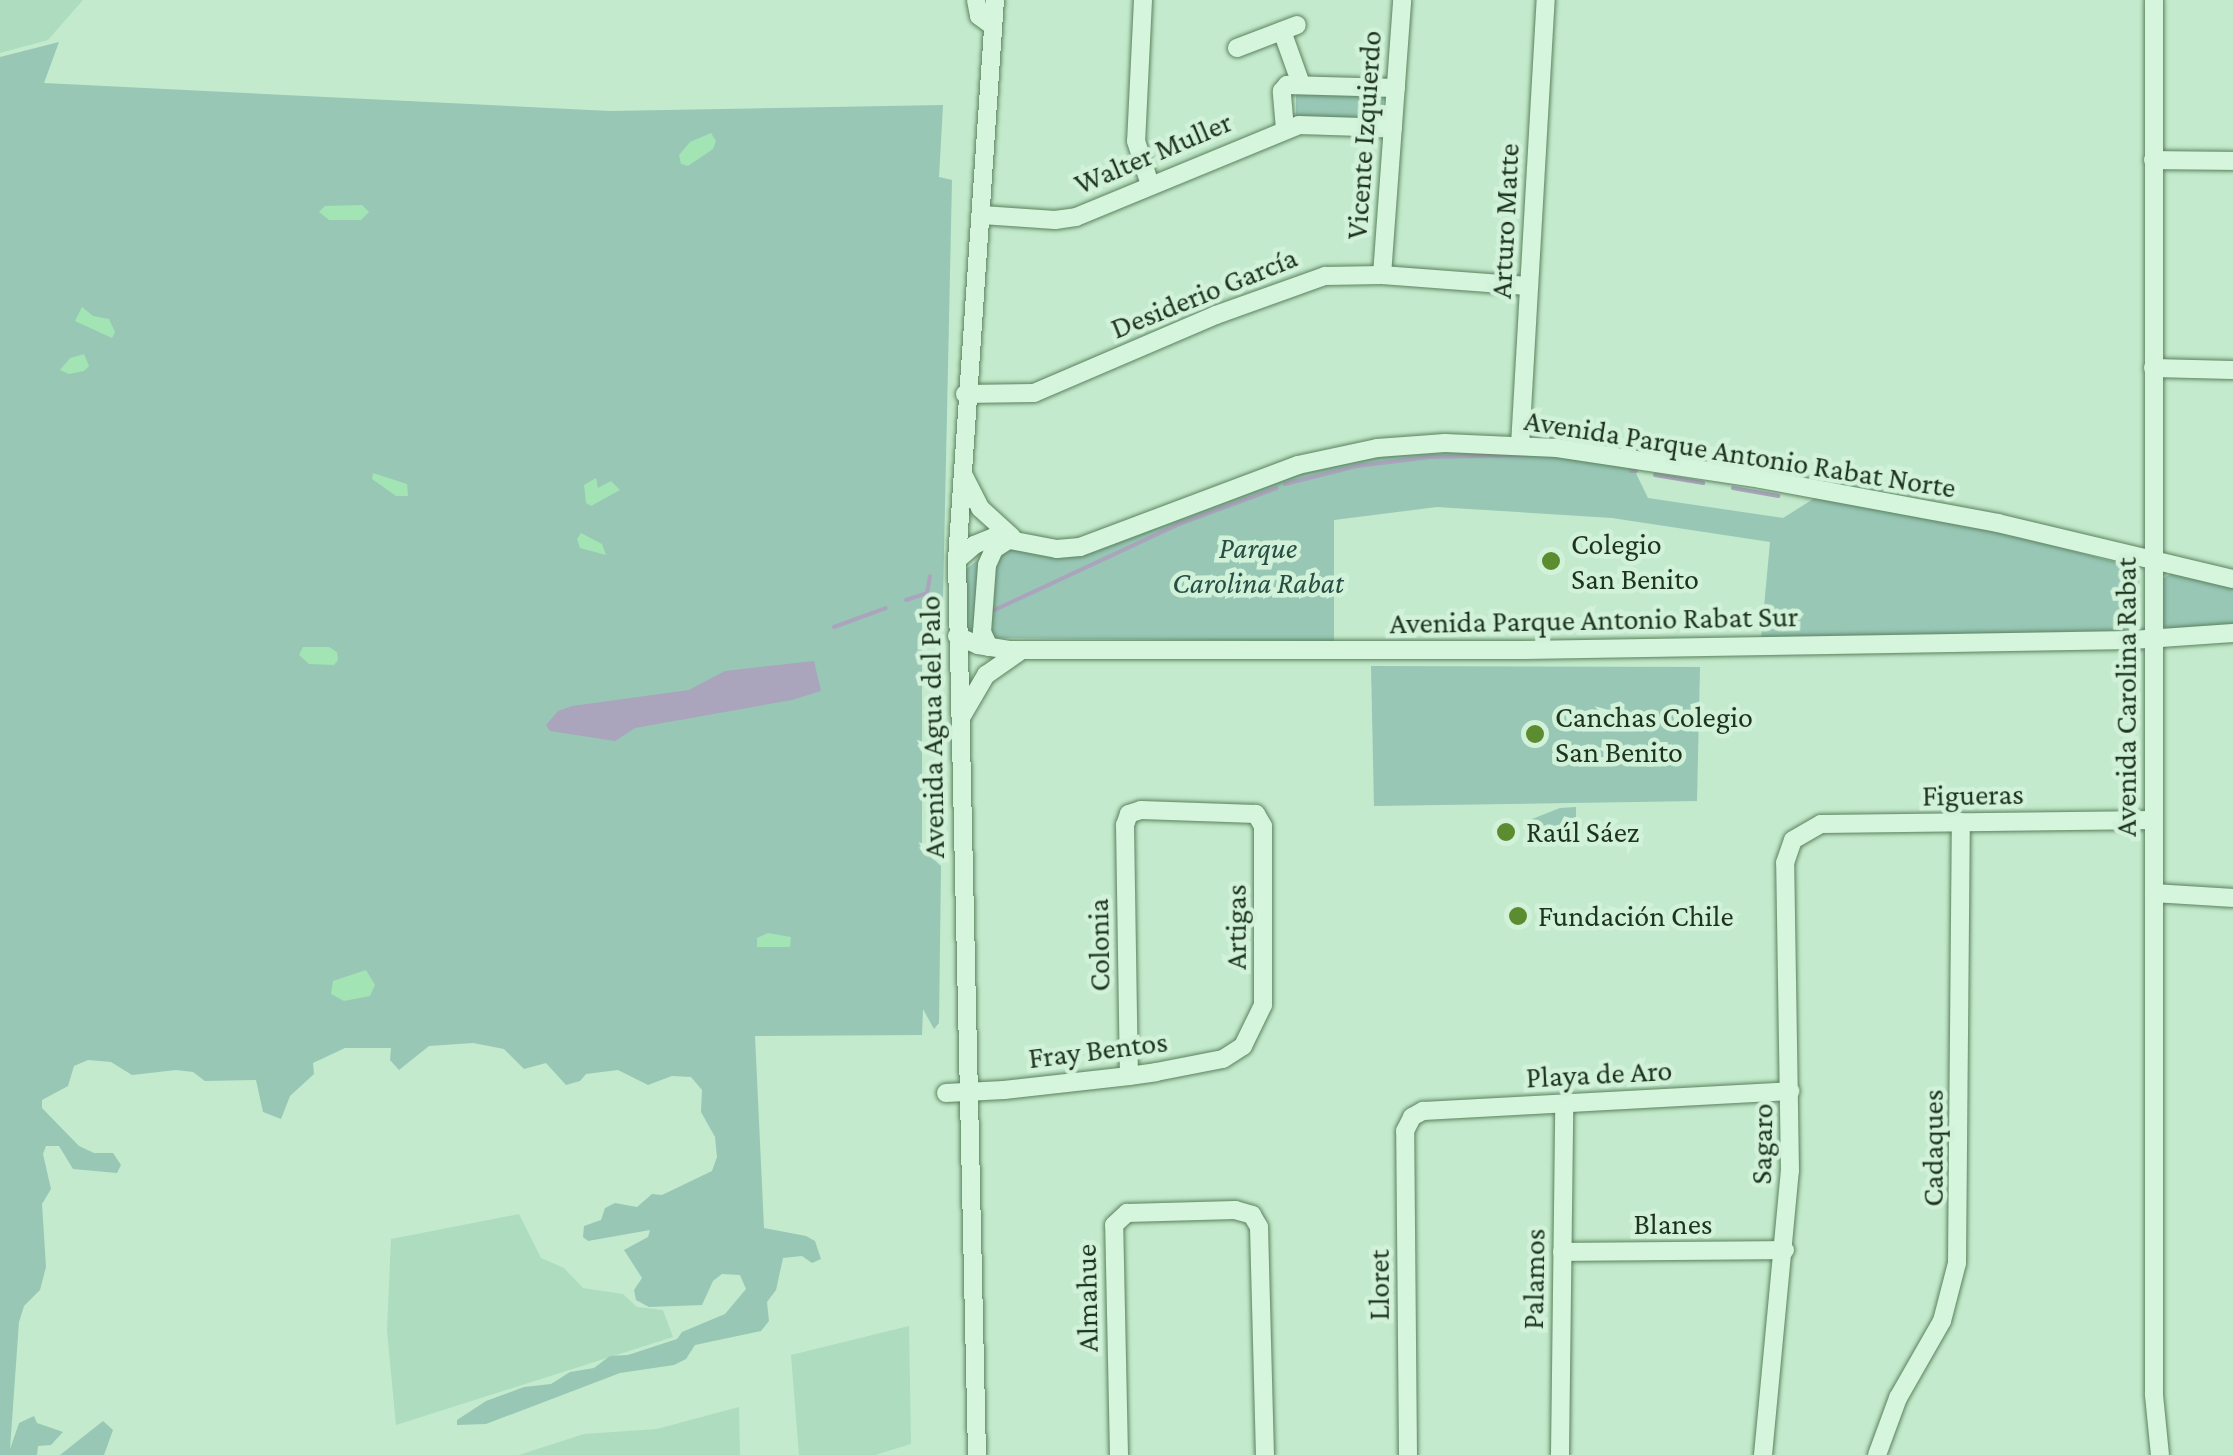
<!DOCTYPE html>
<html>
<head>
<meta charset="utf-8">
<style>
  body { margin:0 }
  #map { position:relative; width:2233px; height:1455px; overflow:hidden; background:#c3eacc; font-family:"Crimson Pro",serif }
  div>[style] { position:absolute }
  .farmland>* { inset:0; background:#aedcbf }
  .green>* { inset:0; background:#98c7b6 }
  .sand>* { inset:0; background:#a2e4b3 }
  .water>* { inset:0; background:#aaa4bd }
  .stream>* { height:4px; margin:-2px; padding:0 2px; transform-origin:2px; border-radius:2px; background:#aaa4bd }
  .roads { filter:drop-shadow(0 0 2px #5b825e) drop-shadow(0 0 2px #5b825e) }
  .minor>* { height:18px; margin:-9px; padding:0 9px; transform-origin:9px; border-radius:9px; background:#d5f5dd }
  .dots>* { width:28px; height:28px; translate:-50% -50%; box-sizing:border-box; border:5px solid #d1f2d9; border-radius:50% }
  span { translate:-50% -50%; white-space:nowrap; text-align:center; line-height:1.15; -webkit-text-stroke:9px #d1f2d9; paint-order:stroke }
  .street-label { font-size:30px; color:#1e331e }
  .poi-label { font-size:30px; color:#1e331e }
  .left { translate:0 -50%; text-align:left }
  .park-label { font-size:30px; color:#264e45; font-style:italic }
</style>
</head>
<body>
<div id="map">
  <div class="farmland">
    <div style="clip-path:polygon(0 0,83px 0,48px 40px,0 53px)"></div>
    <div style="clip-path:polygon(519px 1214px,541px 1258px,564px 1268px,583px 1288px,623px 1294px,637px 1307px,663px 1310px,673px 1337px,396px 1425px,387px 1331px,391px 1239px)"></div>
    <div style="clip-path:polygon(909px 1326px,911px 1444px,875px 1455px,799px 1455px,791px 1355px)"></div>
    <div style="clip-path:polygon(739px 1407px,740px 1455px,519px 1455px,584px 1434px,657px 1429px)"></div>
  </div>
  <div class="green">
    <div style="clip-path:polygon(59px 42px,44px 83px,610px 111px,943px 105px,939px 177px,952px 180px,943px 599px,939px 607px,922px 600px,922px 849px,941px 866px,939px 1023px,934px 1029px,923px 1009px,922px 1035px,755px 1036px,764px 1228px,806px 1236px,815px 1241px,821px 1259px,812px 1263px,802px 1256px,783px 1258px,776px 1290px,767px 1302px,769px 1321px,761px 1331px,695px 1345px,686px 1359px,674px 1365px,620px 1373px,486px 1424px,457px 1425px,457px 1420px,486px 1401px,524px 1387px,551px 1384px,570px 1372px,594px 1368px,610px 1356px,628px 1355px,677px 1339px,682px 1332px,725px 1314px,746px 1289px,740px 1275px,722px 1274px,713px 1281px,702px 1305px,649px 1307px,636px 1300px,634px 1290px,642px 1278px,624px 1250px,648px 1237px,650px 1230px,588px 1241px,583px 1237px,584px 1226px,601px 1220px,605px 1208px,615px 1203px,637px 1207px,652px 1194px,662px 1195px,712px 1171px,717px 1157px,715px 1137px,701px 1112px,702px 1090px,691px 1077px,672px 1076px,648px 1085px,618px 1070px,586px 1074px,580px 1081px,566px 1085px,546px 1063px,524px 1069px,504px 1049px,473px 1043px,429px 1046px,399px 1070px,390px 1060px,391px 1048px,345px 1048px,313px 1063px,314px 1074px,290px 1096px,281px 1119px,263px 1112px,256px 1080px,205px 1081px,193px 1072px,176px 1070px,132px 1075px,111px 1062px,88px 1060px,74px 1066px,68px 1086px,42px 1100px,42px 1108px,79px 1146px,94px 1153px,113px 1153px,121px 1165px,117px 1173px,73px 1169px,59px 1146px,46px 1146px,43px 1154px,51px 1189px,42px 1204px,46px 1267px,40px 1290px,24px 1306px,19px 1322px,10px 1449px,19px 1423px,34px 1416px,37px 1423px,63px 1432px,51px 1445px,38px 1446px,37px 1455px,0 1455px,0 57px)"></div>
    <div style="clip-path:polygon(1377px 92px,1383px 98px,1383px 111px,1375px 120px,1296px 118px,1296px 93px)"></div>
    <div style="clip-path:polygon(1484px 450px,1631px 463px,1648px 498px,1783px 518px,1818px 496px,2029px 539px,2140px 569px,2136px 630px,1761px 639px,1770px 542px,1612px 518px,1437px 507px,1334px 520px,1334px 641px,983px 638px,966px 631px,965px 570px,991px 550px,1008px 546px,1035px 553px,1306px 470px,1404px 453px)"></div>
    <div style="clip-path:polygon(2171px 574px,2233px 585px,2233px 625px,2170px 631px,2162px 625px,2162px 579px)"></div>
    <div style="clip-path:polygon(1371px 666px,1700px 667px,1697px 801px,1374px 806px)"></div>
    <div style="clip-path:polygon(1576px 807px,1576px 842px,1532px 842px,1532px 819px,1560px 808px)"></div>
    <div style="clip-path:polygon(103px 1421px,113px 1430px,104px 1455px,60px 1455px)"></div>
  </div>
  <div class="sand">
    <div style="clip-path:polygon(711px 133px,716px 141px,713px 149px,688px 166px,681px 164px,679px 155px,690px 142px)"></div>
    <div style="clip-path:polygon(362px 205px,369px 212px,361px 220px,329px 220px,319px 212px,325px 206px)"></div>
    <div style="clip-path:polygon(82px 307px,93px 316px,109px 319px,115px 332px,112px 338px,75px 321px)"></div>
    <div style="clip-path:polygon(84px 354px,89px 366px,84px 371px,69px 374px,60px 370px,70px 358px)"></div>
    <div style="clip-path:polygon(373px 473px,407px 484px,408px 496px,396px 496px,372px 479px)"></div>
    <div style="clip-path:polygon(596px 478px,598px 488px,611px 481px,620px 490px,591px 506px,586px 503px,584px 485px)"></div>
    <div style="clip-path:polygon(581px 533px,602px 544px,606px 555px,580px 548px,577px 539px)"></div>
    <div style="clip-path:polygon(303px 647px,329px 647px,337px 652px,338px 660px,334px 665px,309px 664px,299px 655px)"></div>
    <div style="clip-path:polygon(768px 933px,791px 937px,790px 947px,757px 947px,757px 938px)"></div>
    <div style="clip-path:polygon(366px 970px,375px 985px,370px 996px,344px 1001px,331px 994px,333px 981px)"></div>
  </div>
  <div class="water">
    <div style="clip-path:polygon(814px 661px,821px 691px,792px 700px,635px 728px,615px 741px,550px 731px,546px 725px,558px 711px,572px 706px,689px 690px,725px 671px)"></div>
  </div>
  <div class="stream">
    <div style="left:1631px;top:471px;width:5px"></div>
    <div style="left:1655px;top:475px;width:49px;rotate:9.5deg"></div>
    <div style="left:1285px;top:484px;width:74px;rotate:-14deg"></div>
    <div style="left:1357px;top:466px;width:74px;rotate:-7deg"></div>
    <div style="left:1430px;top:457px;width:96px;rotate:-1.2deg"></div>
    <div style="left:1733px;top:488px;width:46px;rotate:10.1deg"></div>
    <div style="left:906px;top:600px;width:22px;rotate:-18deg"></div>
    <div style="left:927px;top:593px;width:17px;rotate:-80deg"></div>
    <div style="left:988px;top:613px;width:211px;rotate:-25deg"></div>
    <div style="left:1179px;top:524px;width:104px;rotate:-20.2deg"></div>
    <div style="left:834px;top:627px;width:55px;rotate:-20.1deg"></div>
  </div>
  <div class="roads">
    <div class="minor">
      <div style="left:976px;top:0;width:16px;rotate:79deg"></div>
      <div style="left:979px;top:16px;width:17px;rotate:36deg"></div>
      <div style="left:1143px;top:0;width:141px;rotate:92.8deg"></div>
      <div style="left:1136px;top:141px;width:46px;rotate:72.3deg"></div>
      <div style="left:2154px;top:0;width:1395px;rotate:90deg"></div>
      <div style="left:2154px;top:1395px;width:60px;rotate:84.3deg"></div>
      <div style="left:1282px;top:31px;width:56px;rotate:70.3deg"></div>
      <div style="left:1237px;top:48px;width:64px;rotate:-21deg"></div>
      <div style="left:1285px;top:129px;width:38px;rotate:-95deg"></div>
      <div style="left:1282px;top:91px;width:8px;rotate:-50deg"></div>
      <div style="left:1287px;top:85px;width:109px;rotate:1.6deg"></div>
      <div style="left:2153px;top:160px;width:80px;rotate:0.7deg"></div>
      <div style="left:982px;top:215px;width:73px;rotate:3.9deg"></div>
      <div style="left:1055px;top:220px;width:21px;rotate:-8deg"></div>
      <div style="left:1076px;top:217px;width:241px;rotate:-22.4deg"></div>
      <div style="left:1299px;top:125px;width:94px;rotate:1.8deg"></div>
      <div style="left:1382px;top:275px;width:276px;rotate:-85.8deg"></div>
      <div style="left:2153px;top:368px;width:80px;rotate:1.4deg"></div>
      <div style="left:965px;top:394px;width:69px;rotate:-0.8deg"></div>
      <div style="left:1034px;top:393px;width:198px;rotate:-23.2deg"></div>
      <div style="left:1216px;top:315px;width:116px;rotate:-19.7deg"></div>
      <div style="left:1325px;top:276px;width:57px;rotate:-1deg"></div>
      <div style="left:1382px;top:275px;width:146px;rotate:4.3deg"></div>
      <div style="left:1520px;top:445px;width:446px;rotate:-86.7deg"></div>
      <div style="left:964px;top:476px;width:36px;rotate:63deg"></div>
      <div style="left:980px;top:508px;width:43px;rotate:42.2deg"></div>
      <div style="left:957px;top:560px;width:23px;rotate:-41deg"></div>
      <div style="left:974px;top:545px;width:22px;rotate:-22deg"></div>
      <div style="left:994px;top:537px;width:64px;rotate:10.8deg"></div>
      <div style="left:1057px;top:549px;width:23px;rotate:-5deg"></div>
      <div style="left:1080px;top:547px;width:233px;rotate:-20.6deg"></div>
      <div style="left:1298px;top:465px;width:81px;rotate:-12.1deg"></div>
      <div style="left:1377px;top:448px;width:68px;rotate:-4.2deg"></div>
      <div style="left:1445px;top:443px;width:112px;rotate:2.6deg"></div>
      <div style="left:1557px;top:448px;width:206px;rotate:8.6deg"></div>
      <div style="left:1761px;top:479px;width:241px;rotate:10.5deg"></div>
      <div style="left:1998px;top:523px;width:242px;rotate:13.4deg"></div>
      <div style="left:957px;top:636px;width:23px;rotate:23deg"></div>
      <div style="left:978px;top:645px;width:33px;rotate:9deg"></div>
      <div style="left:1011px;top:650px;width:513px"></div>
      <div style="left:1524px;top:650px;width:608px;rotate:-0.94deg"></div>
      <div style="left:2132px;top:640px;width:101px;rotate:-4deg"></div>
      <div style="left:989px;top:647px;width:17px;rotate:-115deg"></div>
      <div style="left:982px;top:632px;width:67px;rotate:-85.7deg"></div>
      <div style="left:987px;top:565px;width:17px;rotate:-66deg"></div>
      <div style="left:994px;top:549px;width:19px;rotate:-32deg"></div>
      <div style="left:962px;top:716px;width:48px;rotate:-59.7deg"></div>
      <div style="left:986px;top:675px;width:40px;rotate:-34.9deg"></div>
      <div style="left:2154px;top:893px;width:79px;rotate:3.6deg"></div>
      <div style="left:946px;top:1093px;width:58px;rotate:-3deg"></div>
      <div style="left:1004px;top:1090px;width:126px;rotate:-6.4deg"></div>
      <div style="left:1129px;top:1076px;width:27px;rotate:-8deg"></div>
      <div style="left:1156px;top:1072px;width:68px;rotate:-11deg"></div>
      <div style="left:1223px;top:1059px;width:24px;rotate:-33deg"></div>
      <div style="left:1243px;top:1046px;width:46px;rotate:-64deg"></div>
      <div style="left:1263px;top:1005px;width:179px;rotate:-90deg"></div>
      <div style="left:1263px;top:826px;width:14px;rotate:-120deg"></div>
      <div style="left:1256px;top:814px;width:115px;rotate:-178deg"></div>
      <div style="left:1141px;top:810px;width:13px;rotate:162deg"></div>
      <div style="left:1129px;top:814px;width:12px;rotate:110deg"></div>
      <div style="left:1125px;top:825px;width:251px;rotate:89.1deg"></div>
      <div style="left:1562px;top:1252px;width:223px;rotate:-0.5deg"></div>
      <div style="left:977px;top:1455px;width:895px;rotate:-91.28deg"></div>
      <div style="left:957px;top:560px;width:561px;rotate:-86.12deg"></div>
      <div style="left:1119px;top:1455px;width:230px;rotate:-91.2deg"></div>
      <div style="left:1114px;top:1225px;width:18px;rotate:-43deg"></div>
      <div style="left:1127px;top:1213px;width:108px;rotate:-1.6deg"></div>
      <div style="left:1235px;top:1210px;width:18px;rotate:16deg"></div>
      <div style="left:1252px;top:1215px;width:14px;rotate:60deg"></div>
      <div style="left:1259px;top:1227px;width:228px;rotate:88.5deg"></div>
      <div style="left:1408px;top:1455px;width:324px;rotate:-90.5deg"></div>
      <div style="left:1405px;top:1131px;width:16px;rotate:-63deg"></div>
      <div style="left:1412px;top:1117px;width:13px;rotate:-29deg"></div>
      <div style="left:1423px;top:1111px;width:368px;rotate:-3.1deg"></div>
      <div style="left:1560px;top:1455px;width:351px;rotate:-89.3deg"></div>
      <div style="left:1763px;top:1455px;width:285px;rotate:-84.6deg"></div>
      <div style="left:1790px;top:1171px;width:308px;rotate:-90.9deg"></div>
      <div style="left:1785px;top:863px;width:24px;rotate:-71deg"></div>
      <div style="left:1793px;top:840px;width:32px;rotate:-30deg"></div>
      <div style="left:1821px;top:824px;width:333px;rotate:-0.7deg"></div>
      <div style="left:1877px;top:1455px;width:61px;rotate:-69.8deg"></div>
      <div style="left:1898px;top:1398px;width:89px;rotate:-60.3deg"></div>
      <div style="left:1942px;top:1321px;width:60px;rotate:-75.5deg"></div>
      <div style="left:1957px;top:1263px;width:441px;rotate:-89.5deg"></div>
    </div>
  </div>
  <div class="dots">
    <div style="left:1551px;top:561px;background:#5b8c30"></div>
    <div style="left:1535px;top:734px;background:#5b8c30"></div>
    <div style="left:1506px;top:832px;background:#5b8c30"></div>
    <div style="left:1518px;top:916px;background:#5b8c30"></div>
  </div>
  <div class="street-label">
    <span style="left:1364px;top:135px;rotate:-86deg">Vicente Izquierdo</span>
    <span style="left:1153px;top:153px;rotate:-23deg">Walter Muller</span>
    <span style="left:1505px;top:221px;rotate:-87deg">Arturo Matte</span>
    <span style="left:1204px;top:293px;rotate:-22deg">Desiderio García</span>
    <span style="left:1740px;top:454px;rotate:9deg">Avenida Parque Antonio Rabat Norte</span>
    <span style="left:1594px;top:620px;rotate:-1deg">Avenida Parque Antonio Rabat Sur</span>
    <span style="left:2126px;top:697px;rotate:-90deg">Avenida Carolina Rabat</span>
    <span style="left:932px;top:727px;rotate:-91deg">Avenida Agua del Palo</span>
    <span style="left:1973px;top:795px;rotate:-1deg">Figueras</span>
    <span style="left:1236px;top:927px;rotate:-90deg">Artigas</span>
    <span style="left:1099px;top:945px;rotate:-91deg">Colonia</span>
    <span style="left:1098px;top:1050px;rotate:-7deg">Fray Bentos</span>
    <span style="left:1599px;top:1074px;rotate:-3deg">Playa de Aro</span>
    <span style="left:1762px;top:1144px;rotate:-89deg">Sagaro</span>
    <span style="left:1933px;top:1148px;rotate:-90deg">Cadaques</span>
    <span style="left:1673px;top:1224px">Blanes</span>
    <span style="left:1534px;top:1279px;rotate:-89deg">Palamos</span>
    <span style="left:1379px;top:1285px;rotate:-90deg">Lloret</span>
    <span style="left:1087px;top:1298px;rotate:-91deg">Almahue</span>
  </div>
  <div class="poi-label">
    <span class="left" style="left:1571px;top:561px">Colegio<br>San Benito</span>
    <span class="left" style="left:1555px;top:734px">Canchas Colegio<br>San Benito</span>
    <span class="left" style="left:1526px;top:832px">Raúl Sáez</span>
    <span class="left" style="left:1538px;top:916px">Fundación Chile</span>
  </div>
  <div class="park-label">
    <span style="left:1258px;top:565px">Parque<br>Carolina Rabat</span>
  </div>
</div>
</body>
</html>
